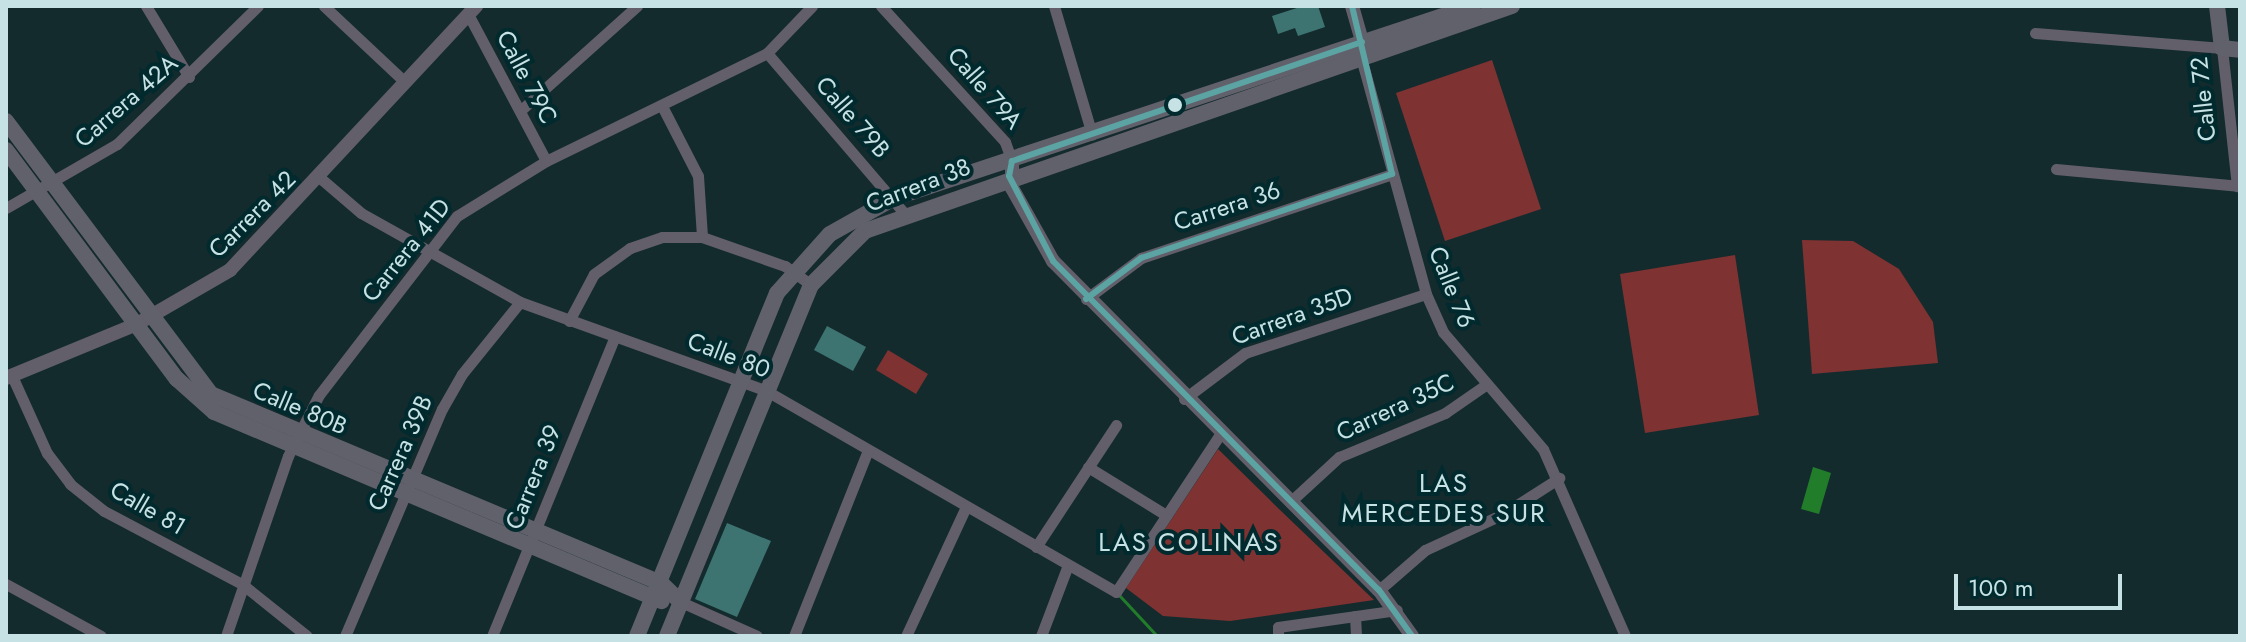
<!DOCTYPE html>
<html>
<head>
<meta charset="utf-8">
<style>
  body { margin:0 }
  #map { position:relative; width:2246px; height:642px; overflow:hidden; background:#142b2e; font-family:Jost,sans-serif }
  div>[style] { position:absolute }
  .green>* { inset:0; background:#7e3231 }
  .water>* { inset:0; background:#217d29 }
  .stream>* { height:3px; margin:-1.5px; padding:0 1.5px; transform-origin:1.5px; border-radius:1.5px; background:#217d29 }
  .building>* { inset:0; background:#3d7472 }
  .minor>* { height:11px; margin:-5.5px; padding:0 5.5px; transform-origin:5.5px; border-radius:5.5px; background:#625f6a }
  .tertiary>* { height:14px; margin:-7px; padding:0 7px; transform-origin:7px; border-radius:7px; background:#625f6a }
  .secondary>* { height:16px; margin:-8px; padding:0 8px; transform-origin:8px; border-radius:8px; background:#61616c }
  .bus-1>* { height:6px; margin:-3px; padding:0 3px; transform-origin:3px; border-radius:3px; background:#5ba4a3 }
  .dots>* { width:22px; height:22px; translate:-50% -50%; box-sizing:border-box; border:4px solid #002a2e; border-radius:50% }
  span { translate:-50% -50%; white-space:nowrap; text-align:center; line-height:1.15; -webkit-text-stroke:8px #002a2e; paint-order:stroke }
  .street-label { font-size:24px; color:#c7e2e4 }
  .neighbourhood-label { font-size:26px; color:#c7e2e4; letter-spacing:2px }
  .frame { position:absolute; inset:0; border:8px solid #c7e2e4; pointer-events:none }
  .scale { position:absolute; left:1954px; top:574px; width:168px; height:36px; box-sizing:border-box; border:4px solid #c7e2e4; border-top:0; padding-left:10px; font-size:24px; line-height:28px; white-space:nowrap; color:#c7e2e4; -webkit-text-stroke:6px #002a2e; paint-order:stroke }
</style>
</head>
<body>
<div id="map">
  <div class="green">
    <div style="clip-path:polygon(1492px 60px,1541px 209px,1445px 241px,1396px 93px)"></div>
    <div style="clip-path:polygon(1802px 240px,1853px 241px,1899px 269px,1933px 322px,1938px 363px,1812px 374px)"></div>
    <div style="clip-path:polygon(1735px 255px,1759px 415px,1645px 433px,1620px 274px)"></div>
    <div style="clip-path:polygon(888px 350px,928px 374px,916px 394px,876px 370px)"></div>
    <div style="clip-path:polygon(1218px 449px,1279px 509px,1374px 600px,1230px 621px,1163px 616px,1126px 588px)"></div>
  </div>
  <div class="water">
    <div style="clip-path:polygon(1813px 467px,1831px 473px,1819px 514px,1801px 509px)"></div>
  </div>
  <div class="stream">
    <div style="left:1119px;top:595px;width:56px;rotate:47.2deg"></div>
  </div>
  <div class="building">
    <div style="clip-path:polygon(1303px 6px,1318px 6px,1325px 27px,1298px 36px,1295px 28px,1278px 34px,1272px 16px)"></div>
    <div style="clip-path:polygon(827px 326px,866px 347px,853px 371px,814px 350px)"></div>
    <div style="clip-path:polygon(727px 523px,771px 541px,737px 617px,695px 599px)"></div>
  </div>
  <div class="minor">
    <div style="left:146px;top:6px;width:83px;rotate:58.8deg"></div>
    <div style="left:324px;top:6px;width:111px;rotate:43.2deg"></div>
    <div style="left:881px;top:6px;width:184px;rotate:47.6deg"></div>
    <div style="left:1005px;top:142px;width:20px;rotate:70deg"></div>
    <div style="left:1054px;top:6px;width:134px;rotate:73.5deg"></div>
    <div style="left:468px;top:14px;width:166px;rotate:62deg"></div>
    <div style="left:2035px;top:33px;width:188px;rotate:4.6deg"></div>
    <div style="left:2222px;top:48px;width:139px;rotate:83.8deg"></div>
    <div style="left:767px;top:53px;width:211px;rotate:49.4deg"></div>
    <div style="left:1360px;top:54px;width:249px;rotate:74.6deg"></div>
    <div style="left:1426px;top:294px;width:42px;rotate:65.9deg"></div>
    <div style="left:1443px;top:332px;width:154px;rotate:49.5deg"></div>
    <div style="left:1543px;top:449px;width:204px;rotate:66.3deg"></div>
    <div style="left:663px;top:108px;width:76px;rotate:62.8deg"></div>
    <div style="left:698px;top:176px;width:61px;rotate:86.2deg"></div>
    <div style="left:521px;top:110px;width:156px;rotate:-41.9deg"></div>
    <div style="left:2056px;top:169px;width:185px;rotate:5.3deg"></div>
    <div style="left:319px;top:177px;width:55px;rotate:40.6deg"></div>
    <div style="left:361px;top:213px;width:182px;rotate:29.2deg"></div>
    <div style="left:520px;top:302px;width:260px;rotate:19.8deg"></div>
    <div style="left:765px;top:390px;width:405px;rotate:29.9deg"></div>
    <div style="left:1116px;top:592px;width:189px;rotate:-56.6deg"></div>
    <div style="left:6px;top:208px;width:128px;rotate:-30deg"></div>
    <div style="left:117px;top:144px;width:197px;rotate:-44.4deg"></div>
    <div style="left:1086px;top:299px;width:69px;rotate:-36.7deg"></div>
    <div style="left:1141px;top:258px;width:265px;rotate:-18.5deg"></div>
    <div style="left:569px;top:321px;width:53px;rotate:-62deg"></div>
    <div style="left:594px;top:274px;width:44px;rotate:-35.8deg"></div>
    <div style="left:630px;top:248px;width:34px;rotate:-19deg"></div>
    <div style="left:662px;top:237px;width:40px"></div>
    <div style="left:702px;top:237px;width:88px;rotate:19.3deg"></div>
    <div style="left:785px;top:266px;width:32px;rotate:36deg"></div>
    <div style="left:12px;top:376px;width:85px;rotate:65.6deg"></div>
    <div style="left:47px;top:453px;width:39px;rotate:53deg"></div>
    <div style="left:70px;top:484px;width:43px;rotate:38.5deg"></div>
    <div style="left:104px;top:511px;width:156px;rotate:27.9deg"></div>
    <div style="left:242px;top:584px;width:83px;rotate:38.7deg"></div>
    <div style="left:1184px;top:399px;width:76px;rotate:-37deg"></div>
    <div style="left:1245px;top:353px;width:190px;rotate:-18.1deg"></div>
    <div style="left:1088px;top:467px;width:92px;rotate:31.6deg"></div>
    <div style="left:1290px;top:502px;width:67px;rotate:-42.6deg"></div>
    <div style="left:1339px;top:457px;width:115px;rotate:-22.5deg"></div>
    <div style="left:1445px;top:413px;width:47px;rotate:-34.7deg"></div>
    <div style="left:1036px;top:547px;width:146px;rotate:-56.7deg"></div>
    <div style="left:6px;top:584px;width:108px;rotate:28.7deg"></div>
    <div style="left:1379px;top:590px;width:61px;rotate:-41deg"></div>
    <div style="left:1425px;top:550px;width:86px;rotate:-24.8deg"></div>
    <div style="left:1503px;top:514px;width:67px;rotate:-32.7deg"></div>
    <div style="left:681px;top:602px;width:83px;rotate:24.1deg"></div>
    <div style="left:1355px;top:616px;width:20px;rotate:87deg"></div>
    <div style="left:226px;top:636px;width:190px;rotate:-71deg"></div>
    <div style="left:288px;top:456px;width:68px;rotate:-63.1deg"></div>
    <div style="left:319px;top:395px;width:226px;rotate:-52.4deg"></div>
    <div style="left:457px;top:216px;width:105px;rotate:-31.7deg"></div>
    <div style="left:546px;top:161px;width:246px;rotate:-26deg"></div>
    <div style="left:767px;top:53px;width:65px;rotate:-46.2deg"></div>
    <div style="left:345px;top:636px;width:247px;rotate:-66.9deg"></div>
    <div style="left:442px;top:409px;width:40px;rotate:-60.3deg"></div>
    <div style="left:462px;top:374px;width:92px;rotate:-51.1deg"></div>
    <div style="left:492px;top:636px;width:324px;rotate:-67.7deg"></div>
    <div style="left:794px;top:636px;width:200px;rotate:-68.3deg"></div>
    <div style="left:906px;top:636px;width:142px;rotate:-65.1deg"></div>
    <div style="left:1041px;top:636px;width:76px;rotate:-69.2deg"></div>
    <div style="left:1278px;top:636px;width:9px;rotate:-90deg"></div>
    <div style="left:1278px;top:627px;width:120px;rotate:-8.1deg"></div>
  </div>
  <div class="tertiary">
    <div style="left:1352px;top:6px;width:37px;rotate:74deg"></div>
    <div style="left:1012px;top:161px;width:27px;rotate:90deg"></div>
    <div style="left:1012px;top:188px;width:84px;rotate:60.7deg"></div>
    <div style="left:1053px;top:261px;width:463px;rotate:45.3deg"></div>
    <div style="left:1379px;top:590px;width:57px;rotate:54.3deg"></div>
    <div style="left:6px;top:378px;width:142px;rotate:-22.4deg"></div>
    <div style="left:137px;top:324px;width:108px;rotate:-30.1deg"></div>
    <div style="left:230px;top:270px;width:361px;rotate:-47deg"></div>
  </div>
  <div class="secondary">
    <div style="left:2217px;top:6px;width:42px;rotate:83.2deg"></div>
    <div style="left:2222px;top:48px;width:18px;rotate:6deg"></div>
    <div style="left:6px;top:121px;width:341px;rotate:53.1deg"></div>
    <div style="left:211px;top:394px;width:488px;rotate:22.8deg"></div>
    <div style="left:661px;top:583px;width:28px;rotate:44deg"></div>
    <div style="left:6px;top:150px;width:286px;rotate:53.3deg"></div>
    <div style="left:177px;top:379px;width:50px;rotate:41.7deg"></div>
    <div style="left:214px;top:412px;width:486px;rotate:22.9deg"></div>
    <div style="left:637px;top:636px;width:370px;rotate:-67.8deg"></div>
    <div style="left:777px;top:293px;width:79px;rotate:-48.1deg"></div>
    <div style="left:830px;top:234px;width:73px;rotate:-29.4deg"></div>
    <div style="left:894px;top:198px;width:610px;rotate:-18.35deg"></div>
    <div style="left:667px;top:636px;width:379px;rotate:-67.7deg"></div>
    <div style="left:811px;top:285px;width:76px;rotate:-45deg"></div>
    <div style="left:865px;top:231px;width:685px;rotate:-19.18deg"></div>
  </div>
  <div class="bus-1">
    <div style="left:1362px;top:42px;width:370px;rotate:161.2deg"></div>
    <div style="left:1012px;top:161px;width:15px;rotate:101deg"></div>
    <div style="left:1009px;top:176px;width:96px;rotate:62.6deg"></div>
    <div style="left:1053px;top:261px;width:463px;rotate:45.3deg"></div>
    <div style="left:1379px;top:590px;width:57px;rotate:54.3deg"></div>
    <div style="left:1086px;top:299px;width:69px;rotate:-36.7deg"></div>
    <div style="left:1141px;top:258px;width:265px;rotate:-18.5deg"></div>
    <div style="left:1392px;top:174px;width:173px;rotate:-103.4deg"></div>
  </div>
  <div class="dots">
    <div style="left:1175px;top:105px;background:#c7e2e4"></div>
  </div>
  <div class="street-label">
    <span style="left:527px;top:77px;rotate:62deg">Calle 79C</span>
    <span style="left:985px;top:88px;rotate:49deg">Calle 79A</span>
    <span style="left:2203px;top:99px;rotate:-96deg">Calle 72</span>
    <span style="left:126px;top:101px;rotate:-41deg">Carrera 42A</span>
    <span style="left:853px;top:117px;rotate:49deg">Calle 79B</span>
    <span style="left:918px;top:185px;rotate:-21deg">Carrera 38</span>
    <span style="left:1227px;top:206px;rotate:-18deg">Carrera 36</span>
    <span style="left:252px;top:214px;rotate:-45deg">Carrera 42</span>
    <span style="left:406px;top:250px;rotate:-51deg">Carrera 41D</span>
    <span style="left:1452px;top:287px;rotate:68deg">Calle 76</span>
    <span style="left:1292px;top:316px;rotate:-20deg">Carrera 35D</span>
    <span style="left:729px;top:355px;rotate:21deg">Calle 80</span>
    <span style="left:1395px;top:407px;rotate:-25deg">Carrera 35C</span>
    <span style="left:300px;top:408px;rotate:23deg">Calle 80B</span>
    <span style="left:400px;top:453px;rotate:-66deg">Carrera 39B</span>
    <span style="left:533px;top:477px;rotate:-68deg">Carrera 39</span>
    <span style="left:148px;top:508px;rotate:30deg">Calle 81</span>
  </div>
  <div class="neighbourhood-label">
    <span style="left:1444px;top:499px">LAS<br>MERCEDES SUR</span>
    <span style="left:1189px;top:543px">LAS COLINAS</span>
  </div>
  <div class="frame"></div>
  <div class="scale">100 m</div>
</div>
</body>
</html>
